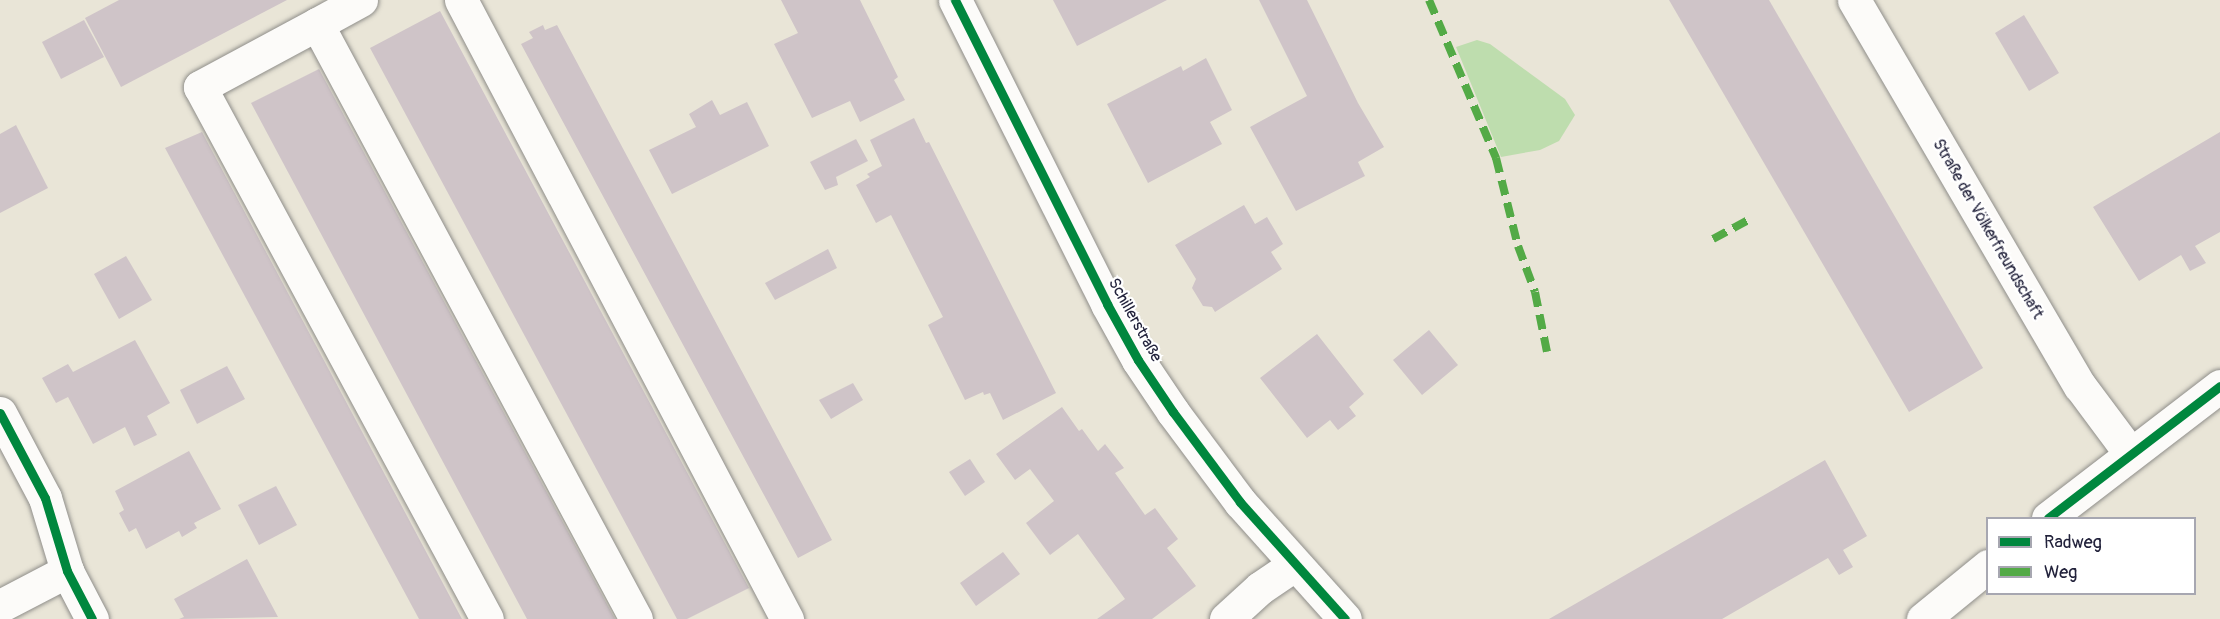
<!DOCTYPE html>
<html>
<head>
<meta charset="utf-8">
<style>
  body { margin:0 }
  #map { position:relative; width:2220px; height:619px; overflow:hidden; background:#e9e5d7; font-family:Pangolin,sans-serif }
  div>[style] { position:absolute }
  .green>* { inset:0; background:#beddae }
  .building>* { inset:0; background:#cfc4c8 }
  .roads { filter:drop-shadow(0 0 2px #8f8e8a) drop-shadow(0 0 2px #8f8e8a) }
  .minor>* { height:33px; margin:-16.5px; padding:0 16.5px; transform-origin:16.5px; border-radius:16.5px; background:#fcfbf9 }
  .quiet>* { height:8px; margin-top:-4px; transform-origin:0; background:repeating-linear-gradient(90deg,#53aa46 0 15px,transparent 0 23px) }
  .cycleway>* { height:9px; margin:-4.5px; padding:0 4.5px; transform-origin:4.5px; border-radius:4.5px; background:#00873e }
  span { translate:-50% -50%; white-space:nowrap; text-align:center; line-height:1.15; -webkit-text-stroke:4.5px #fff; paint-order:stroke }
  .street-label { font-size:16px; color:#22223b }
  .legend { position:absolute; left:1986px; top:517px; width:210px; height:78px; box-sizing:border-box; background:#fff; border:2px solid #a7a7b1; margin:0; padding:8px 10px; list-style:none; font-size:18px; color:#22223b }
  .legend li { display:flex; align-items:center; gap:12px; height:30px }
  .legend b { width:30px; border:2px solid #a7a7b1 }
</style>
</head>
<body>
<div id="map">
  <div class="green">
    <div style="clip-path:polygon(1477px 40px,1490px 44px,1565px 99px,1575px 115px,1559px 141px,1540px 150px,1501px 157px,1456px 47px)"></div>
  </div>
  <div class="building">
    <div style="clip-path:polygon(119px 0,287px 0,121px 87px,85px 18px)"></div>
    <div style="clip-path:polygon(781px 0,860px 0,898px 77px,894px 80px,905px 100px,860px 122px,850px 101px,812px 118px,774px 44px,798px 33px)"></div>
    <div style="clip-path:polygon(1053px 0,1167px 0,1077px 46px)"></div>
    <div style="clip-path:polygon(1259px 0,1307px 0,1358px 103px,1384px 147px,1358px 162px,1365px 176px,1296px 211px,1250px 127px,1307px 96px)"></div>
    <div style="clip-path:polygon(1669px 0,1769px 0,1983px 368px,1909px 412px)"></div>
    <div style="clip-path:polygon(440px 11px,749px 588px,687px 619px,677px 619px,370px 48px)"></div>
    <div style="clip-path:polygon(2024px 15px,2059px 73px,2029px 91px,1995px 33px)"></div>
    <div style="clip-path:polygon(84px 20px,104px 57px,61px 79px,42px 42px)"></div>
    <div style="clip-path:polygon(543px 25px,545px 30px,557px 25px,832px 540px,798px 558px,521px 44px,533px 38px,529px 32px)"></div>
    <div style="clip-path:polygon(1206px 58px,1232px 110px,1210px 122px,1222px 144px,1148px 183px,1107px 104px,1181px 66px,1183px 71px)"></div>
    <div style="clip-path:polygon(319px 69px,615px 619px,527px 619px,251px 103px)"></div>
    <div style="clip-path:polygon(712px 100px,720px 115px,747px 102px,769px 146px,672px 194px,649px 150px,696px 127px,689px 114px)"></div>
    <div style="clip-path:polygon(914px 118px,926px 143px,929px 142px,1056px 393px,1003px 420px,990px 393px,984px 395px,983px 392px,965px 400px,928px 325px,943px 317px,891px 215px,876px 223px,856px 185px,870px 177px,867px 174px,882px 166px,870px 140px)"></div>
    <div style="clip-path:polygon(16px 125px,48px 188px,0 213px,0 134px)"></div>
    <div style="clip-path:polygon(202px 132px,462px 619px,419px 619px,165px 148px)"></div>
    <div style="clip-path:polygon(2220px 132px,2220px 232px,2195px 246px,2206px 263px,2190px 271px,2181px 255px,2139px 281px,2093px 207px)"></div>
    <div style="clip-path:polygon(856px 139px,868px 161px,836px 177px,838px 185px,825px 190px,810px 162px)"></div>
    <div style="clip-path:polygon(1244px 205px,1255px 224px,1267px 217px,1283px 244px,1271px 252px,1282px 269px,1215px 312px,1212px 307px,1203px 306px,1192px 288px,1196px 279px,1175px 245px)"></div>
    <div style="clip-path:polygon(828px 249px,837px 268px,775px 300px,765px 283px)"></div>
    <div style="clip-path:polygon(126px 256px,152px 300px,119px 319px,94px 274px)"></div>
    <div style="clip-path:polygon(1429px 330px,1458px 365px,1422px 395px,1393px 360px)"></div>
    <div style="clip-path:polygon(1317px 334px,1364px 394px,1349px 407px,1356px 416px,1338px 430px,1330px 420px,1307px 438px,1260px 378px)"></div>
    <div style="clip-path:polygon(135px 340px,170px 403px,147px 416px,157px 435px,134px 446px,125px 427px,93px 444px,68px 397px,56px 403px,42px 378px,68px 364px,73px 372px)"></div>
    <div style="clip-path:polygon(227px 366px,245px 399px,197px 424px,180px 390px)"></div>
    <div style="clip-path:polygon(853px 383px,863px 400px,831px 419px,819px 400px)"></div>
    <div style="clip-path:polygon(1062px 407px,1079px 431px,1082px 429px,1098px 451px,1105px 444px,1124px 468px,1115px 473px,1145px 515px,1155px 508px,1178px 539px,1167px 548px,1196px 586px,1152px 619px,1097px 619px,1125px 599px,1078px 534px,1050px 555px,1026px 523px,1054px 501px,1030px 469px,1015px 480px,996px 454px)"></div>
    <div style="clip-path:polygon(189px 451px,221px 509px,194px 523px,197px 528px,182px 537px,179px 531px,146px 549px,136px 528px,129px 532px,119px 513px,124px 510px,115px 491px)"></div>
    <div style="clip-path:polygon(970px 459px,985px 482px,965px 496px,949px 472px)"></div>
    <div style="clip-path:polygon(1825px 460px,1867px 536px,1843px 550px,1853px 567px,1839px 575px,1828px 558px,1722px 619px,1549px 619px)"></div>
    <div style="clip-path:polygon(276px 486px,297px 525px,259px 545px,238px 505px)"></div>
    <div style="clip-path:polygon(1003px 552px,1020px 574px,976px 606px,960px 583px)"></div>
    <div style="clip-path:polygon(247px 559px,278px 617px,179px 619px,184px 617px,174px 599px)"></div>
  </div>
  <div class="roads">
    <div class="minor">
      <div style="left:361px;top:0;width:50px;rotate:151.4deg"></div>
      <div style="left:317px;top:24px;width:675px;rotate:61.8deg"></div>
      <div style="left:461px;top:0;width:700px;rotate:62.23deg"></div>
      <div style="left:955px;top:0;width:340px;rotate:63.4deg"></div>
      <div style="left:1107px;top:304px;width:64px;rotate:61deg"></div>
      <div style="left:1138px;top:360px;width:63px;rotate:56.1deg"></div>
      <div style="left:1173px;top:412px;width:112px;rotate:53.3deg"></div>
      <div style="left:1240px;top:502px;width:157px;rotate:48.1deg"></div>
      <div style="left:1854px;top:0;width:447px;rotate:59.7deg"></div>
      <div style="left:2080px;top:386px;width:84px;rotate:53.3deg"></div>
      <div style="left:317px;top:24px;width:133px;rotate:151.7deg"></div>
      <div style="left:200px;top:87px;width:604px;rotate:61.65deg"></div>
      <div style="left:0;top:413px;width:96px;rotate:62.1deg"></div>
      <div style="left:45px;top:498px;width:76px;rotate:73.2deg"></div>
      <div style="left:67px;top:571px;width:54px;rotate:62.5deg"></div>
      <div style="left:2048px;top:518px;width:217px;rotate:-37.5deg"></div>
      <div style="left:0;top:606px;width:76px;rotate:-27.6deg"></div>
      <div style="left:1226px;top:619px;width:46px;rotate:-42.4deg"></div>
      <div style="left:1260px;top:588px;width:41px;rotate:-34.1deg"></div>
      <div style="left:1923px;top:619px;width:84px;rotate:-39.2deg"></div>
    </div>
  </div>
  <div class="quiet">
    <div style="left:1429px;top:0;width:172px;rotate:67deg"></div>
    <div style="left:1496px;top:158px;width:91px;rotate:76deg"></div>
    <div style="left:1518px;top:246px;width:49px;rotate:69.7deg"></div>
    <div style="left:1535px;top:292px;width:61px;rotate:78.7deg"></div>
    <div style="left:1713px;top:239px;width:44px;rotate:-28.3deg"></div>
  </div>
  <div class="cycleway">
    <div style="left:955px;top:0;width:340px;rotate:63.4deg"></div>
    <div style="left:1107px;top:304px;width:64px;rotate:61deg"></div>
    <div style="left:1138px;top:360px;width:63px;rotate:56.1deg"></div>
    <div style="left:1173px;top:412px;width:112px;rotate:53.3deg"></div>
    <div style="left:1240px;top:502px;width:157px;rotate:48.1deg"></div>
    <div style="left:0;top:413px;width:96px;rotate:62.1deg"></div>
    <div style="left:45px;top:498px;width:76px;rotate:73.2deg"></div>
    <div style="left:67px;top:571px;width:54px;rotate:62.5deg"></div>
    <div style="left:2048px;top:518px;width:217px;rotate:-37.5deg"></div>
  </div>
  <div class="street-label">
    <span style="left:1988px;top:229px;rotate:60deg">Straße der Völkerfreundschaft</span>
    <span style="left:1135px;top:320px;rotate:61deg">Schillerstraße</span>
  </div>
  <ul class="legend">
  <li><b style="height:8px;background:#00873e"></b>Radweg</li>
  <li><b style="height:8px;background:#53aa46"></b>Weg</li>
  </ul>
</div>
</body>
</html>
